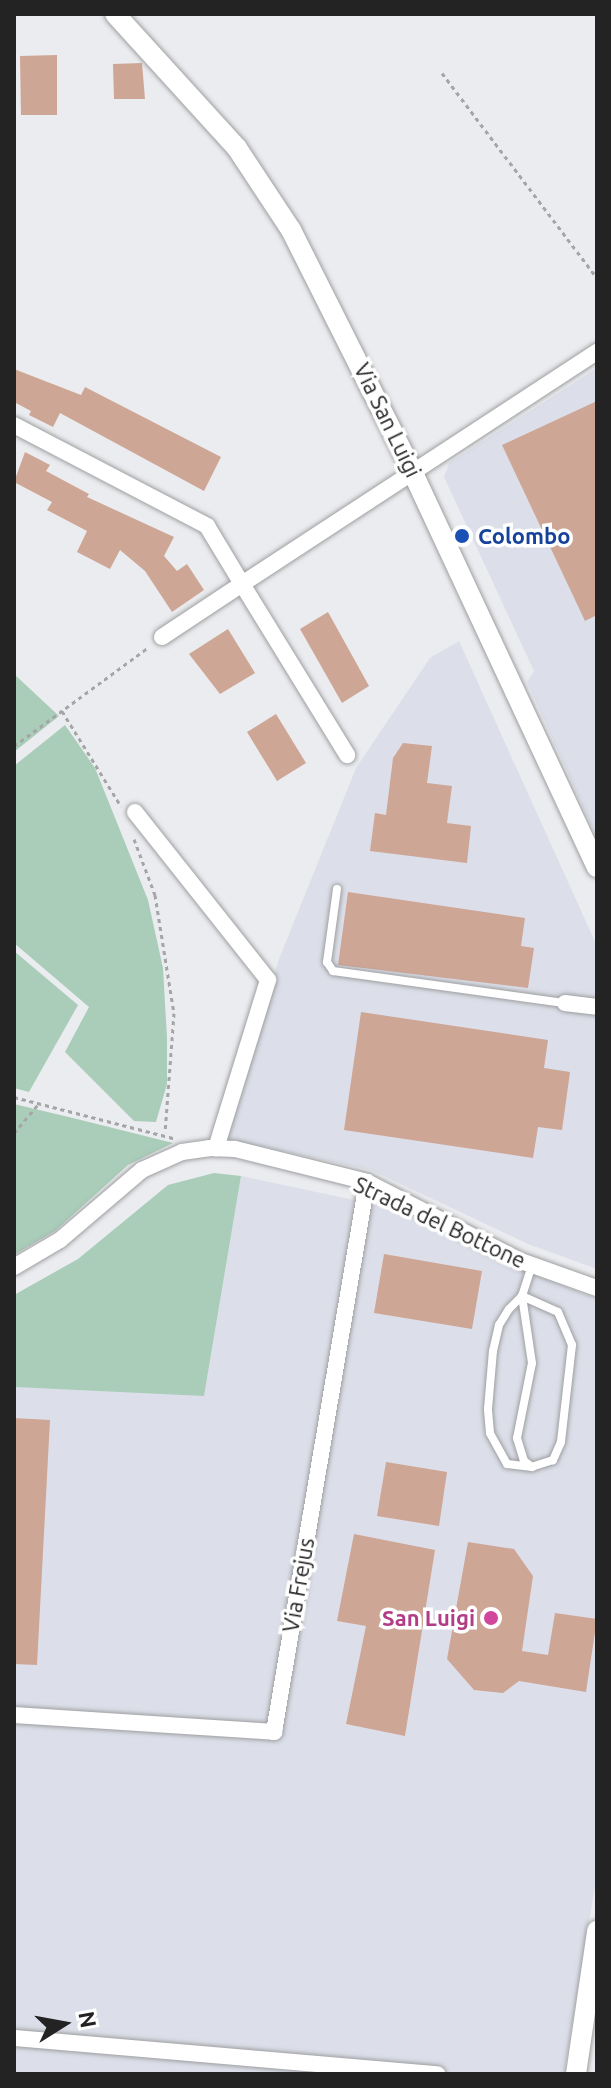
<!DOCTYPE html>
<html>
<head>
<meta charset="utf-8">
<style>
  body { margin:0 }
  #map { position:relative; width:611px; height:2088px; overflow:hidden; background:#ebecef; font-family:Ubuntu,sans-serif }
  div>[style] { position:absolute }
  .built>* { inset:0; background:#dcdfe9 }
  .green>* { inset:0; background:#a9cdb9 }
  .building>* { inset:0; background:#cea696 }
  .path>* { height:3px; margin-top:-1.5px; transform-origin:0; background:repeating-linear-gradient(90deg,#a5a5a7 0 4px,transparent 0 8px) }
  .roads { filter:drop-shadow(0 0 2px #9e9fa1) drop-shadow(0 0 2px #9e9fa1) }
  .service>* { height:8px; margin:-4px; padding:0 4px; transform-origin:4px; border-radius:4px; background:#fff }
  .minor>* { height:16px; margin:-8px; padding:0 8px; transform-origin:8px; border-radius:8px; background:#fff }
  .tertiary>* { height:20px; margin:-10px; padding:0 10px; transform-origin:10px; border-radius:10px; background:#fff }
  .dots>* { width:22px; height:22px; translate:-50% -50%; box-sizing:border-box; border:4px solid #fff; border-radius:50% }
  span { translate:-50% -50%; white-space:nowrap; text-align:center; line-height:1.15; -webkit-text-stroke:7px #fff; paint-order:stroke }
  .street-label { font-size:22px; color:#232324 }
  .transit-label { font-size:22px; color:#164399; font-weight:700 }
  .left { translate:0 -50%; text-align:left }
  .hotel-label { font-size:22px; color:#b23c85; font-weight:700 }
  .right { translate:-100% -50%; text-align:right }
  .frame { position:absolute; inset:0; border:16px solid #232324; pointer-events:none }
  .north { position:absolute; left:24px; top:1984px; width:80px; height:80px; -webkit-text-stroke:6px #fff; paint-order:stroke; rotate:79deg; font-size:22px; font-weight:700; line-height:32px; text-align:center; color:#232324 }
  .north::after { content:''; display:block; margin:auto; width:28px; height:36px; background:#232324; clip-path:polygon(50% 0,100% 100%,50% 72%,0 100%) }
</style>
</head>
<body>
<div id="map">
  <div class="built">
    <div style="clip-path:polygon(597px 368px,597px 838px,527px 682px,534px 671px,444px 477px,449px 463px)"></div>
    <div style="clip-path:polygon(459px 641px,597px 946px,597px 1269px,528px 1244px,371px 1170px,224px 1139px,279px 959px,356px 768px,430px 658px)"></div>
    <div style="clip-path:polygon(241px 1176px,401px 1210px,520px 1269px,597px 1299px,597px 1874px,564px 2074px,14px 2074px,14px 1387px,204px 1395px)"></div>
  </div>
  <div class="green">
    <div style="clip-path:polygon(14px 674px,59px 716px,14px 752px)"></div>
    <div style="clip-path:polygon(65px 725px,95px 768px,148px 900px,163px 968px,167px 1038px,167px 1084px,156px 1122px,134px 1121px,65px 1052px,89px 1007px,14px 943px,14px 766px)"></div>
    <div style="clip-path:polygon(14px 951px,78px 1005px,29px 1092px,14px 1088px)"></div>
    <div style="clip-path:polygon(14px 1104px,77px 1119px,173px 1143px,128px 1165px,55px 1231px,14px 1255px)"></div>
    <div style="clip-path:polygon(214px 1173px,241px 1176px,204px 1396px,14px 1387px,14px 1295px,78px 1259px,168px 1185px)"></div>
  </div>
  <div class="building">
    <div style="clip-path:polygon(57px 55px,57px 115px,21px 115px,20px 56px)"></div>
    <div style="clip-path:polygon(142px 63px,145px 99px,114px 99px,113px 64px)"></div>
    <div style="clip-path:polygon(14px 369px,81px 395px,85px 387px,221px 457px,204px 491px,60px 413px,53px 427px,29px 415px,31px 411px,14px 402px)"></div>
    <div style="clip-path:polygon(597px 401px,597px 615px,585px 621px,502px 445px)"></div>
    <div style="clip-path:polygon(25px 452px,50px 465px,46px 471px,89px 494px,87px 497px,174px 537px,164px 556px,177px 571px,187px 564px,204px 590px,172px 612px,145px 571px,120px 550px,110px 569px,77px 552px,87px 531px,47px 510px,52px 502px,14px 482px)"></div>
    <div style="clip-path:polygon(328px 612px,369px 686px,342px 703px,300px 629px)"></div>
    <div style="clip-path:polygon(228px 629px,255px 673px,220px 694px,189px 654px)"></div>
    <div style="clip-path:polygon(276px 714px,306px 763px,277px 781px,247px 732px)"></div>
    <div style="clip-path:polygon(403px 743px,432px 746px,427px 783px,452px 786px,447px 823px,471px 826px,467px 863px,370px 851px,375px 813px,386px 815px,393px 758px)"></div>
    <div style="clip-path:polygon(348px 892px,525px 918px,521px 946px,534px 948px,528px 988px,338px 965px)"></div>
    <div style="clip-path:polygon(361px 1012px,548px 1040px,544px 1068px,570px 1072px,562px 1130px,538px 1127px,533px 1158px,344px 1130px)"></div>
    <div style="clip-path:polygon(384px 1254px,482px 1271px,472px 1329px,374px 1313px)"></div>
    <div style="clip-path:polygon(14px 1418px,50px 1420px,37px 1665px,14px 1664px)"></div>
    <div style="clip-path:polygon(386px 1462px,447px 1472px,439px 1526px,377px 1516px)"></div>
    <div style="clip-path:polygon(354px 1534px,435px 1550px,405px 1736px,346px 1724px,366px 1626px,337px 1621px)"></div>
    <div style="clip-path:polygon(468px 1542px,514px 1549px,533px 1576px,522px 1651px,548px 1655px,555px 1613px,597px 1619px,586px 1692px,519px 1681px,503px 1693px,474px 1690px,447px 1659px)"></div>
  </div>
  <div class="path">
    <div style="left:442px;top:73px;width:257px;rotate:52.9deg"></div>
    <div style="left:62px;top:711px;width:112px;rotate:58.2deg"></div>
    <div style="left:14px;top:746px;width:167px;rotate:-36.3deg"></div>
    <div style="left:134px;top:839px;width:60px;rotate:69.4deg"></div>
    <div style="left:155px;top:895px;width:120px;rotate:80.9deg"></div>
    <div style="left:174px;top:1013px;width:120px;rotate:94.3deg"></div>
    <div style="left:14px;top:1097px;width:167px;rotate:14.5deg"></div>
    <div style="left:14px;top:1133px;width:39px;rotate:-50deg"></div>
  </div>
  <div class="roads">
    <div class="service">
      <div style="left:337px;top:889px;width:74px;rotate:97.8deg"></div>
      <div style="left:327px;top:962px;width:11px;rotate:56deg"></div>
      <div style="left:333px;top:971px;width:233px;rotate:7.9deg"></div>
      <div style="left:532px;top:1467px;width:25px;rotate:-173deg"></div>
      <div style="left:507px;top:1464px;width:35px;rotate:-119deg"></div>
      <div style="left:490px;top:1433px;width:24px;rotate:-95deg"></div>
      <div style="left:488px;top:1409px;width:58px;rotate:-85.1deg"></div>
      <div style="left:493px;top:1351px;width:27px;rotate:-77deg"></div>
      <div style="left:499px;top:1325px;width:19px;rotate:-58deg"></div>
      <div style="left:509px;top:1309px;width:18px;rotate:-45deg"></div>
      <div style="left:522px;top:1296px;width:39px;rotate:24deg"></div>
      <div style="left:558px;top:1312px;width:36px;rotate:67deg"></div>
      <div style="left:572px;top:1345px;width:98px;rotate:96.5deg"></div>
      <div style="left:561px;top:1442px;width:20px;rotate:114deg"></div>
      <div style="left:553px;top:1460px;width:22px;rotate:162deg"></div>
      <div style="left:532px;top:1467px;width:10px;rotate:-143deg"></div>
      <div style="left:524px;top:1461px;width:24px;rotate:-107deg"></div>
      <div style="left:517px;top:1438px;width:76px;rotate:-78.7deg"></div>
      <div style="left:532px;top:1363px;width:68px;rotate:-98.5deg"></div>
      <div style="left:522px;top:1296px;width:33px;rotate:-72deg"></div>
    </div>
    <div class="minor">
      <div style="left:14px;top:425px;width:218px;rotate:27.6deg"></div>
      <div style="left:207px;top:526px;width:68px;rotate:58.9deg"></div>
      <div style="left:242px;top:584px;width:424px;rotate:-33.2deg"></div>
      <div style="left:162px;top:637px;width:96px;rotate:-33.5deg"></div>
      <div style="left:242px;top:584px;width:201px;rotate:58.4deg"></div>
      <div style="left:135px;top:812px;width:214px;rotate:51.6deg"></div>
      <div style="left:268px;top:980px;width:176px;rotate:107.2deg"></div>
      <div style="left:565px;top:1003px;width:32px;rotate:7deg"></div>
      <div style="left:14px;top:1267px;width:53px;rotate:-30.4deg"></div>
      <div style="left:60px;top:1240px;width:108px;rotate:-40.5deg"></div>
      <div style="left:142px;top:1170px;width:44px;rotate:-24.2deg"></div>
      <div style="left:182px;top:1152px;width:27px;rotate:-8deg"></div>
      <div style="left:209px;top:1148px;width:26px;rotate:2deg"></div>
      <div style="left:235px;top:1149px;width:136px;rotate:14deg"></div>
      <div style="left:367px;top:1182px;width:173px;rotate:27.2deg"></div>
      <div style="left:521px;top:1261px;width:81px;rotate:19.6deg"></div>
      <div style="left:14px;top:1715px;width:261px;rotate:3.7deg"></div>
      <div style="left:274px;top:1732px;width:558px;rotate:-80.4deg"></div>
      <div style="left:14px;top:2038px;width:425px;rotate:4.9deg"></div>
    </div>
    <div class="tertiary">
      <div style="left:115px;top:14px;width:181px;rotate:47.7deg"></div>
      <div style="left:237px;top:148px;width:98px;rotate:56.6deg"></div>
      <div style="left:291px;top:230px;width:272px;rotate:63.3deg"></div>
      <div style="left:413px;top:473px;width:435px;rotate:65deg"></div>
      <div style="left:576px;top:2074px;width:145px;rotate:-81.6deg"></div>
    </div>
  </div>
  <div class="dots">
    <div style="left:462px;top:536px;background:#1a4fb4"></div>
    <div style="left:491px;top:1618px;background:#d1479c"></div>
  </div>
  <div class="street-label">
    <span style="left:388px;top:420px;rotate:64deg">Via San Luigi</span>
    <span style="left:440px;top:1222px;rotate:25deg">Strada del Bottone</span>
    <span style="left:298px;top:1585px;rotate:-80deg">Via Frejus</span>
  </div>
  <div class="transit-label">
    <span class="left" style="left:478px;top:536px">Colombo</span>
  </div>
  <div class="hotel-label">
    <span class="right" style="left:475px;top:1618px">San Luigi</span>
  </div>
  <div class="frame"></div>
  <div class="north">N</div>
</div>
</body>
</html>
